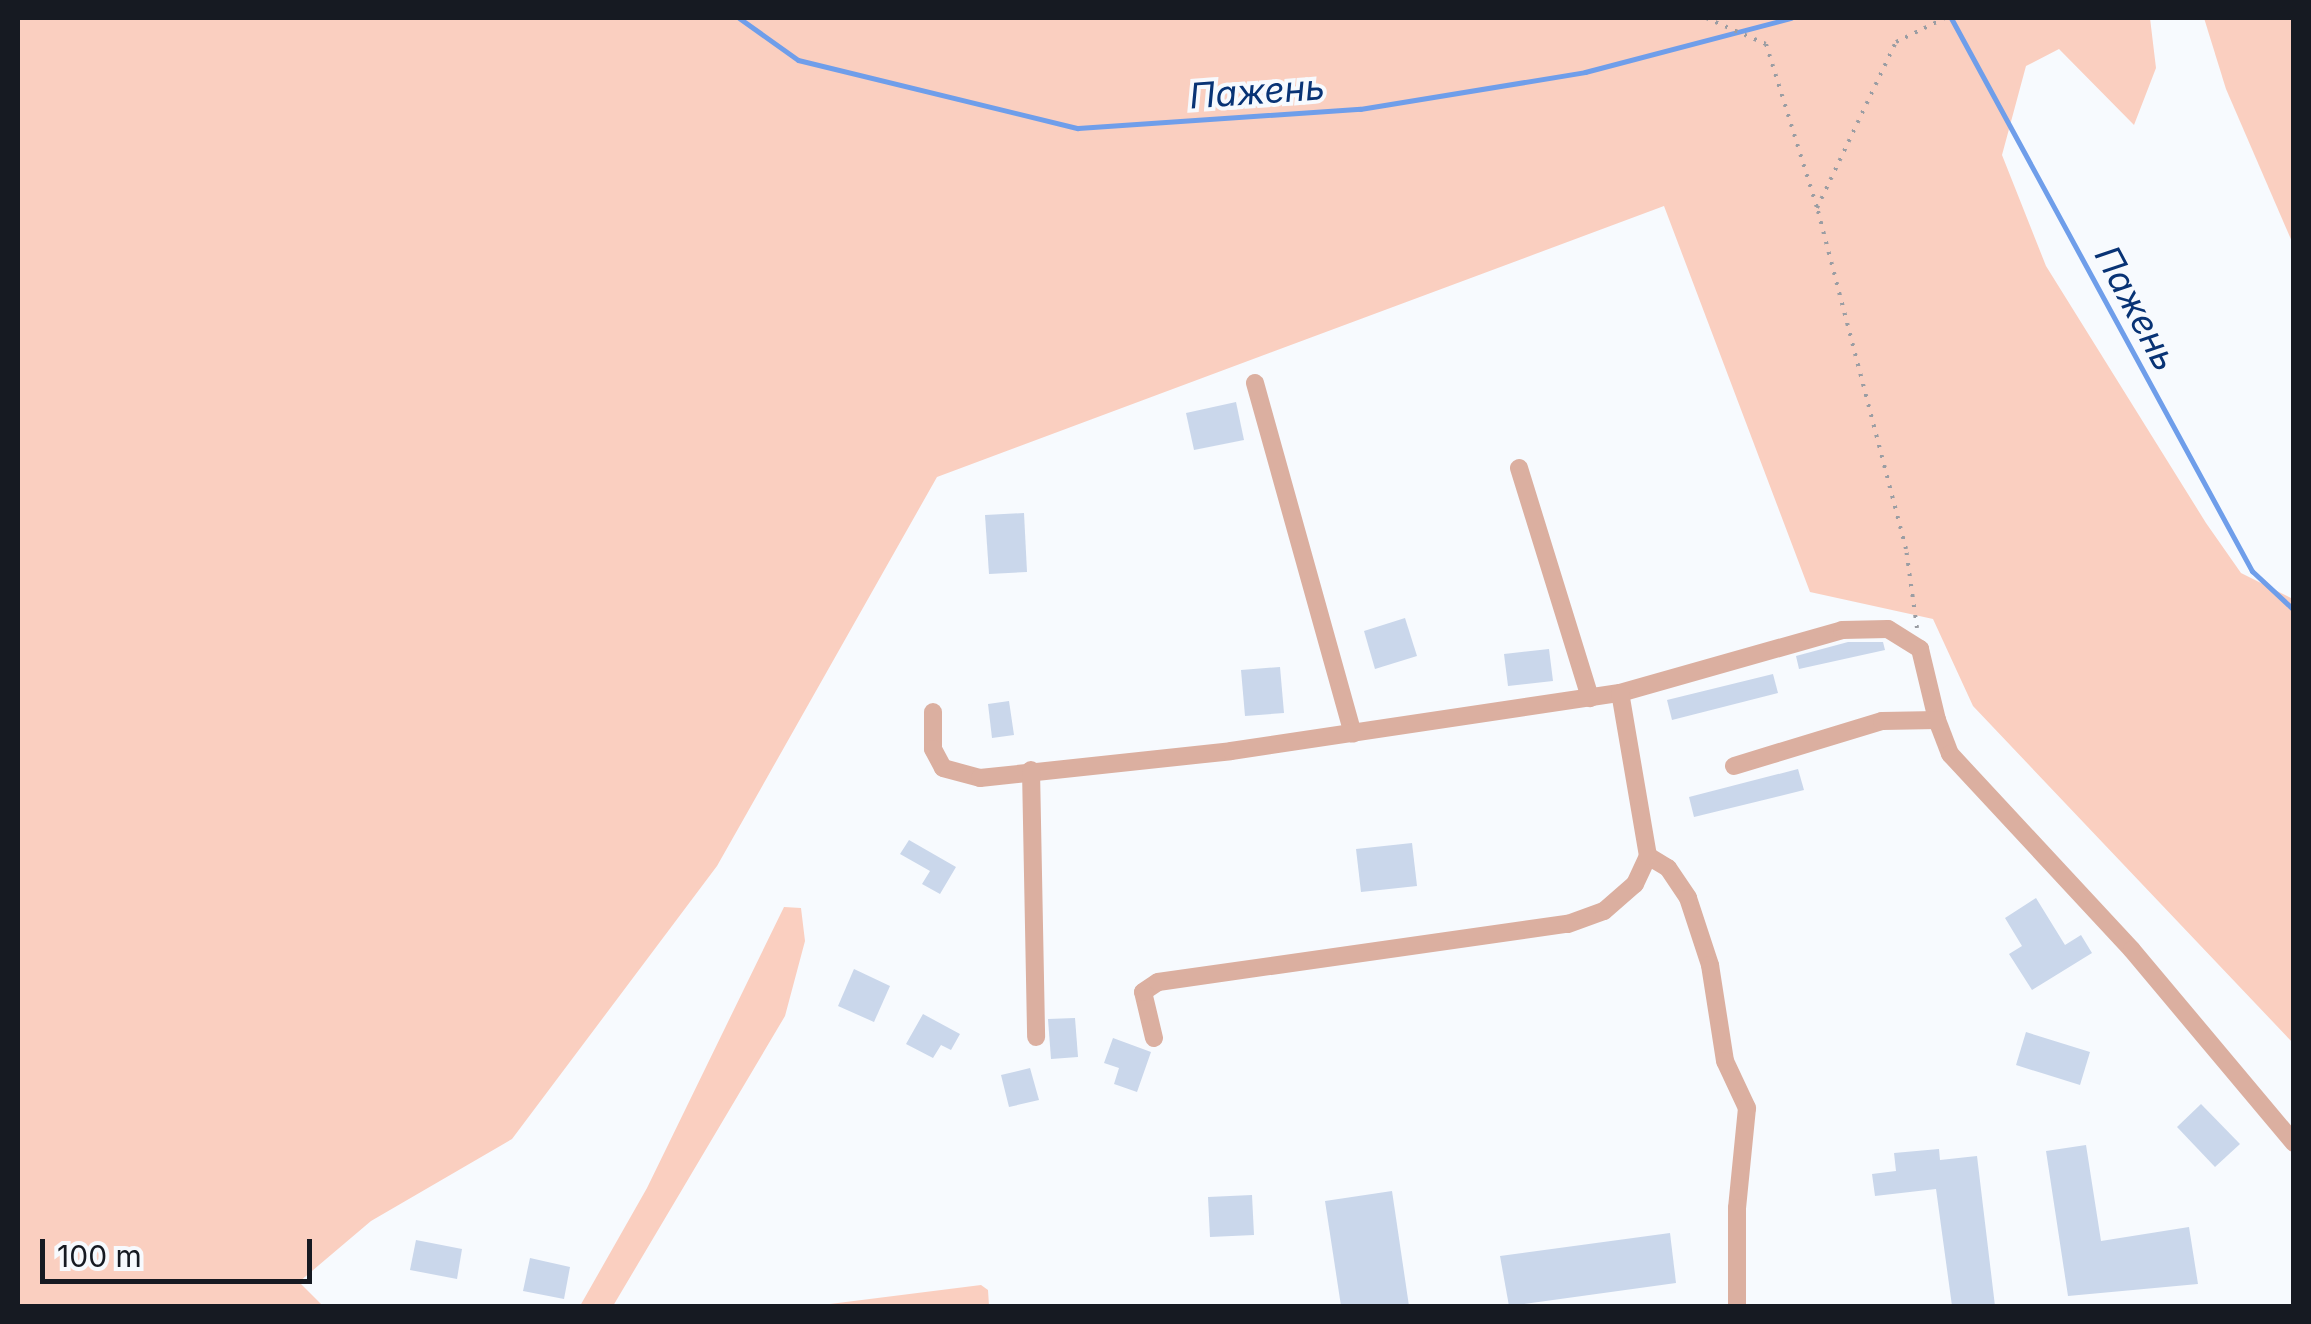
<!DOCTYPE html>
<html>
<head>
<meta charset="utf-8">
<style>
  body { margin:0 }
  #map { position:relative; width:2311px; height:1324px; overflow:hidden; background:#f7fafe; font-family:Inter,sans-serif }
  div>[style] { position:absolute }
  .green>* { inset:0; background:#facfc0 }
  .stream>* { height:5px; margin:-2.5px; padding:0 2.5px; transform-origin:2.5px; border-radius:2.5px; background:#6f9eea }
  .building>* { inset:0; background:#cad7eb }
  .path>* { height:4px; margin-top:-2px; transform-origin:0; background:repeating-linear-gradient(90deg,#9a9da3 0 2.5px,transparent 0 10.5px) }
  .minor>* { height:18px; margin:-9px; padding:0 9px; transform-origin:9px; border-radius:9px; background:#dbafa0 }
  span { translate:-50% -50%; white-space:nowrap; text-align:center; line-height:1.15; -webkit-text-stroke:8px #f7fafe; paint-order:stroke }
  .water-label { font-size:35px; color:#083375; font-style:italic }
  .frame { position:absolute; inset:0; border:20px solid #161a22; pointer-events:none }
  .scale { position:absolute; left:40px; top:1239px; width:272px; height:45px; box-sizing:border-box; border:5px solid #161a22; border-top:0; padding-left:12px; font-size:30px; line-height:35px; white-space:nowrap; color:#161a22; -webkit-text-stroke:8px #f7fafe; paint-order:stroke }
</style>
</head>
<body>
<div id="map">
  <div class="green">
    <div style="clip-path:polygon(18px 18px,2150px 18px,2156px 68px,2134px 125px,2059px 49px,2026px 66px,2002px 155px,2046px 266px,2206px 523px,2241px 573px,2293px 599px,2293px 1043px,1973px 706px,1933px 619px,1810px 592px,1664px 206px,937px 477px,717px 866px,512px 1139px,371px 1221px,299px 1282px,323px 1306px,18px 1306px)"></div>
    <div style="clip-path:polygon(2204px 18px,2293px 18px,2293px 244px,2226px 89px)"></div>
    <div style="clip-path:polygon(784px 907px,801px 908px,805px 941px,785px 1016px,613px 1306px,580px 1306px,647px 1188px)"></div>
    <div style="clip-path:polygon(981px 1285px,988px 1290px,989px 1306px,814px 1306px)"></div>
  </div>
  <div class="stream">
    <div style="left:739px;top:18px;width:72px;rotate:35.4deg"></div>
    <div style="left:798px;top:60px;width:288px;rotate:13.7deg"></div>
    <div style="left:1078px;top:128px;width:283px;rotate:-3.9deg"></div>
    <div style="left:1360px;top:109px;width:228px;rotate:-9.3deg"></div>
    <div style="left:1585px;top:72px;width:213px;rotate:-14.7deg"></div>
    <div style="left:1951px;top:18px;width:630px;rotate:61.44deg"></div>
    <div style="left:2252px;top:571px;width:57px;rotate:42.9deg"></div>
  </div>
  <div class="building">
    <div style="clip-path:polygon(1236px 402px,1244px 440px,1194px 450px,1186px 413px)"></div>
    <div style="clip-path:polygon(1024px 513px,1027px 572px,989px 574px,985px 515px)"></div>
    <div style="clip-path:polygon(1405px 618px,1417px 656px,1375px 669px,1364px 631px)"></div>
    <div style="clip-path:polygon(1848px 642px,1883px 642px,1885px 650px,1799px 669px,1796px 656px)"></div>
    <div style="clip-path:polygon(1549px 649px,1553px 681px,1508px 686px,1504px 654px)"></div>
    <div style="clip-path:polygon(1280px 667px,1284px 713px,1245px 716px,1241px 670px)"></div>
    <div style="clip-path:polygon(1773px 674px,1778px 693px,1672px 720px,1667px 700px)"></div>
    <div style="clip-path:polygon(1009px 701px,1014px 735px,992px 738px,988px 704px)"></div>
    <div style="clip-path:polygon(1798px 769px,1804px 790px,1694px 817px,1689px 797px)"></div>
    <div style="clip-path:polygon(909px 840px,956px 867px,940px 894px,922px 884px,930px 871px,900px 854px)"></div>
    <div style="clip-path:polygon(1412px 843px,1417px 886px,1361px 892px,1356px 849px)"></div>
    <div style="clip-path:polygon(2036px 898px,2065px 945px,2081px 935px,2092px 953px,2032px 990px,2009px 954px,2022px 946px,2005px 918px)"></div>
    <div style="clip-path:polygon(854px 969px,890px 986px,874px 1022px,838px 1006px)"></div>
    <div style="clip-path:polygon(923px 1014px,960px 1034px,951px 1050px,941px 1045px,933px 1058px,906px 1044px)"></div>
    <div style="clip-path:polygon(1075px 1018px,1078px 1057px,1051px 1059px,1048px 1019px)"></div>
    <div style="clip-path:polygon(2026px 1032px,2090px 1052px,2080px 1085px,2016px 1065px)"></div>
    <div style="clip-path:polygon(1113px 1038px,1151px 1052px,1137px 1092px,1114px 1084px,1119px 1068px,1104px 1063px)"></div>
    <div style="clip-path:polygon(1030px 1068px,1039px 1100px,1009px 1107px,1001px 1075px)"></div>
    <div style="clip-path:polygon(2201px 1104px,2240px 1144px,2215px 1167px,2177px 1127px)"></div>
    <div style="clip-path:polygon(2086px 1145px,2101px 1241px,2189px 1227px,2198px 1284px,2068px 1296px,2046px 1151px)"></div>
    <div style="clip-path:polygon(1939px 1149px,1940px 1160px,1977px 1156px,1995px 1306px,1952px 1306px,1936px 1189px,1875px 1196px,1872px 1174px,1896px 1171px,1894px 1153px)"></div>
    <div style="clip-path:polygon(1392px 1191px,1409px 1306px,1341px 1306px,1325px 1201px)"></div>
    <div style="clip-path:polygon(1252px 1195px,1254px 1235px,1210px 1237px,1208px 1197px)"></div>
    <div style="clip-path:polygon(1670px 1233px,1676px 1283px,1509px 1306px,1500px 1256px)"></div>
    <div style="clip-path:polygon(416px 1240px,462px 1249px,457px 1279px,410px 1270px)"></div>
    <div style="clip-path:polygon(530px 1258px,570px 1267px,564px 1299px,523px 1291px)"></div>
  </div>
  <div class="path">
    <div style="left:1064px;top:18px;width:112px"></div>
    <div style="left:1706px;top:18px;width:65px;rotate:23.4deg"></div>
    <div style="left:1766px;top:44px;width:172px;rotate:72.7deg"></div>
    <div style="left:1917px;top:628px;width:80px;rotate:-97.9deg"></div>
    <div style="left:1906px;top:549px;width:352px;rotate:-104.6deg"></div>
    <div style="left:1817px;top:208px;width:184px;rotate:-64.6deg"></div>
    <div style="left:1896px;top:42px;width:55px;rotate:-26.1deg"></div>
  </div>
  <div class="minor">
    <div style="left:1255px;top:383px;width:364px;rotate:74.4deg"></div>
    <div style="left:1519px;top:468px;width:241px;rotate:72.8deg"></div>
    <div style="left:933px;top:712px;width:37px;rotate:90deg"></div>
    <div style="left:933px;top:749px;width:21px;rotate:62deg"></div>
    <div style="left:943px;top:768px;width:38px;rotate:15deg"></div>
    <div style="left:980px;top:778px;width:252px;rotate:-6.1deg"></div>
    <div style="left:1231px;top:751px;width:393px;rotate:-8.5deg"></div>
    <div style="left:1620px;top:693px;width:231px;rotate:-15.8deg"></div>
    <div style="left:1842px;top:630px;width:46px;rotate:-1.2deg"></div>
    <div style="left:1888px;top:629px;width:38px;rotate:32deg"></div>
    <div style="left:1920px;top:649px;width:73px;rotate:76.5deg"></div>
    <div style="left:1734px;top:766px;width:155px;rotate:-16.9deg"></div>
    <div style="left:1882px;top:721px;width:55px;rotate:-1deg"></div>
    <div style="left:1937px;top:720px;width:36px;rotate:69deg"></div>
    <div style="left:1950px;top:754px;width:267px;rotate:47.1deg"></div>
    <div style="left:2132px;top:950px;width:252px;rotate:50deg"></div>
    <div style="left:1031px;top:770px;width:267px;rotate:88.9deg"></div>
    <div style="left:1648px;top:856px;width:23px;rotate:31deg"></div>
    <div style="left:1668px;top:868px;width:36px;rotate:56deg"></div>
    <div style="left:1688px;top:898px;width:71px;rotate:71.8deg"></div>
    <div style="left:1710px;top:965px;width:97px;rotate:81.1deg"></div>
    <div style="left:1725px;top:1061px;width:52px;rotate:64.9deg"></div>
    <div style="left:1747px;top:1108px;width:100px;rotate:95.7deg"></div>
    <div style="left:1737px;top:1208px;width:98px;rotate:90deg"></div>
    <div style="left:1154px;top:1038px;width:47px;rotate:-103.4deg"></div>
    <div style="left:1143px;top:992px;width:18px;rotate:-34deg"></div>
    <div style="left:1158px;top:982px;width:414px;rotate:-8.1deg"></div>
    <div style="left:1568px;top:924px;width:38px;rotate:-20deg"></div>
    <div style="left:1604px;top:911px;width:41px;rotate:-41.1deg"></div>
    <div style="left:1635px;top:884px;width:31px;rotate:-65deg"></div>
    <div style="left:1648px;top:856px;width:165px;rotate:-99.7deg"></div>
  </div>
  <div class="water-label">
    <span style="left:1257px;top:91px;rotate:-4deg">Пажень</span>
    <span style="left:2137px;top:308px;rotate:62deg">Пажень</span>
  </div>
  <div class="frame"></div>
  <div class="scale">100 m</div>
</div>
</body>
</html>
